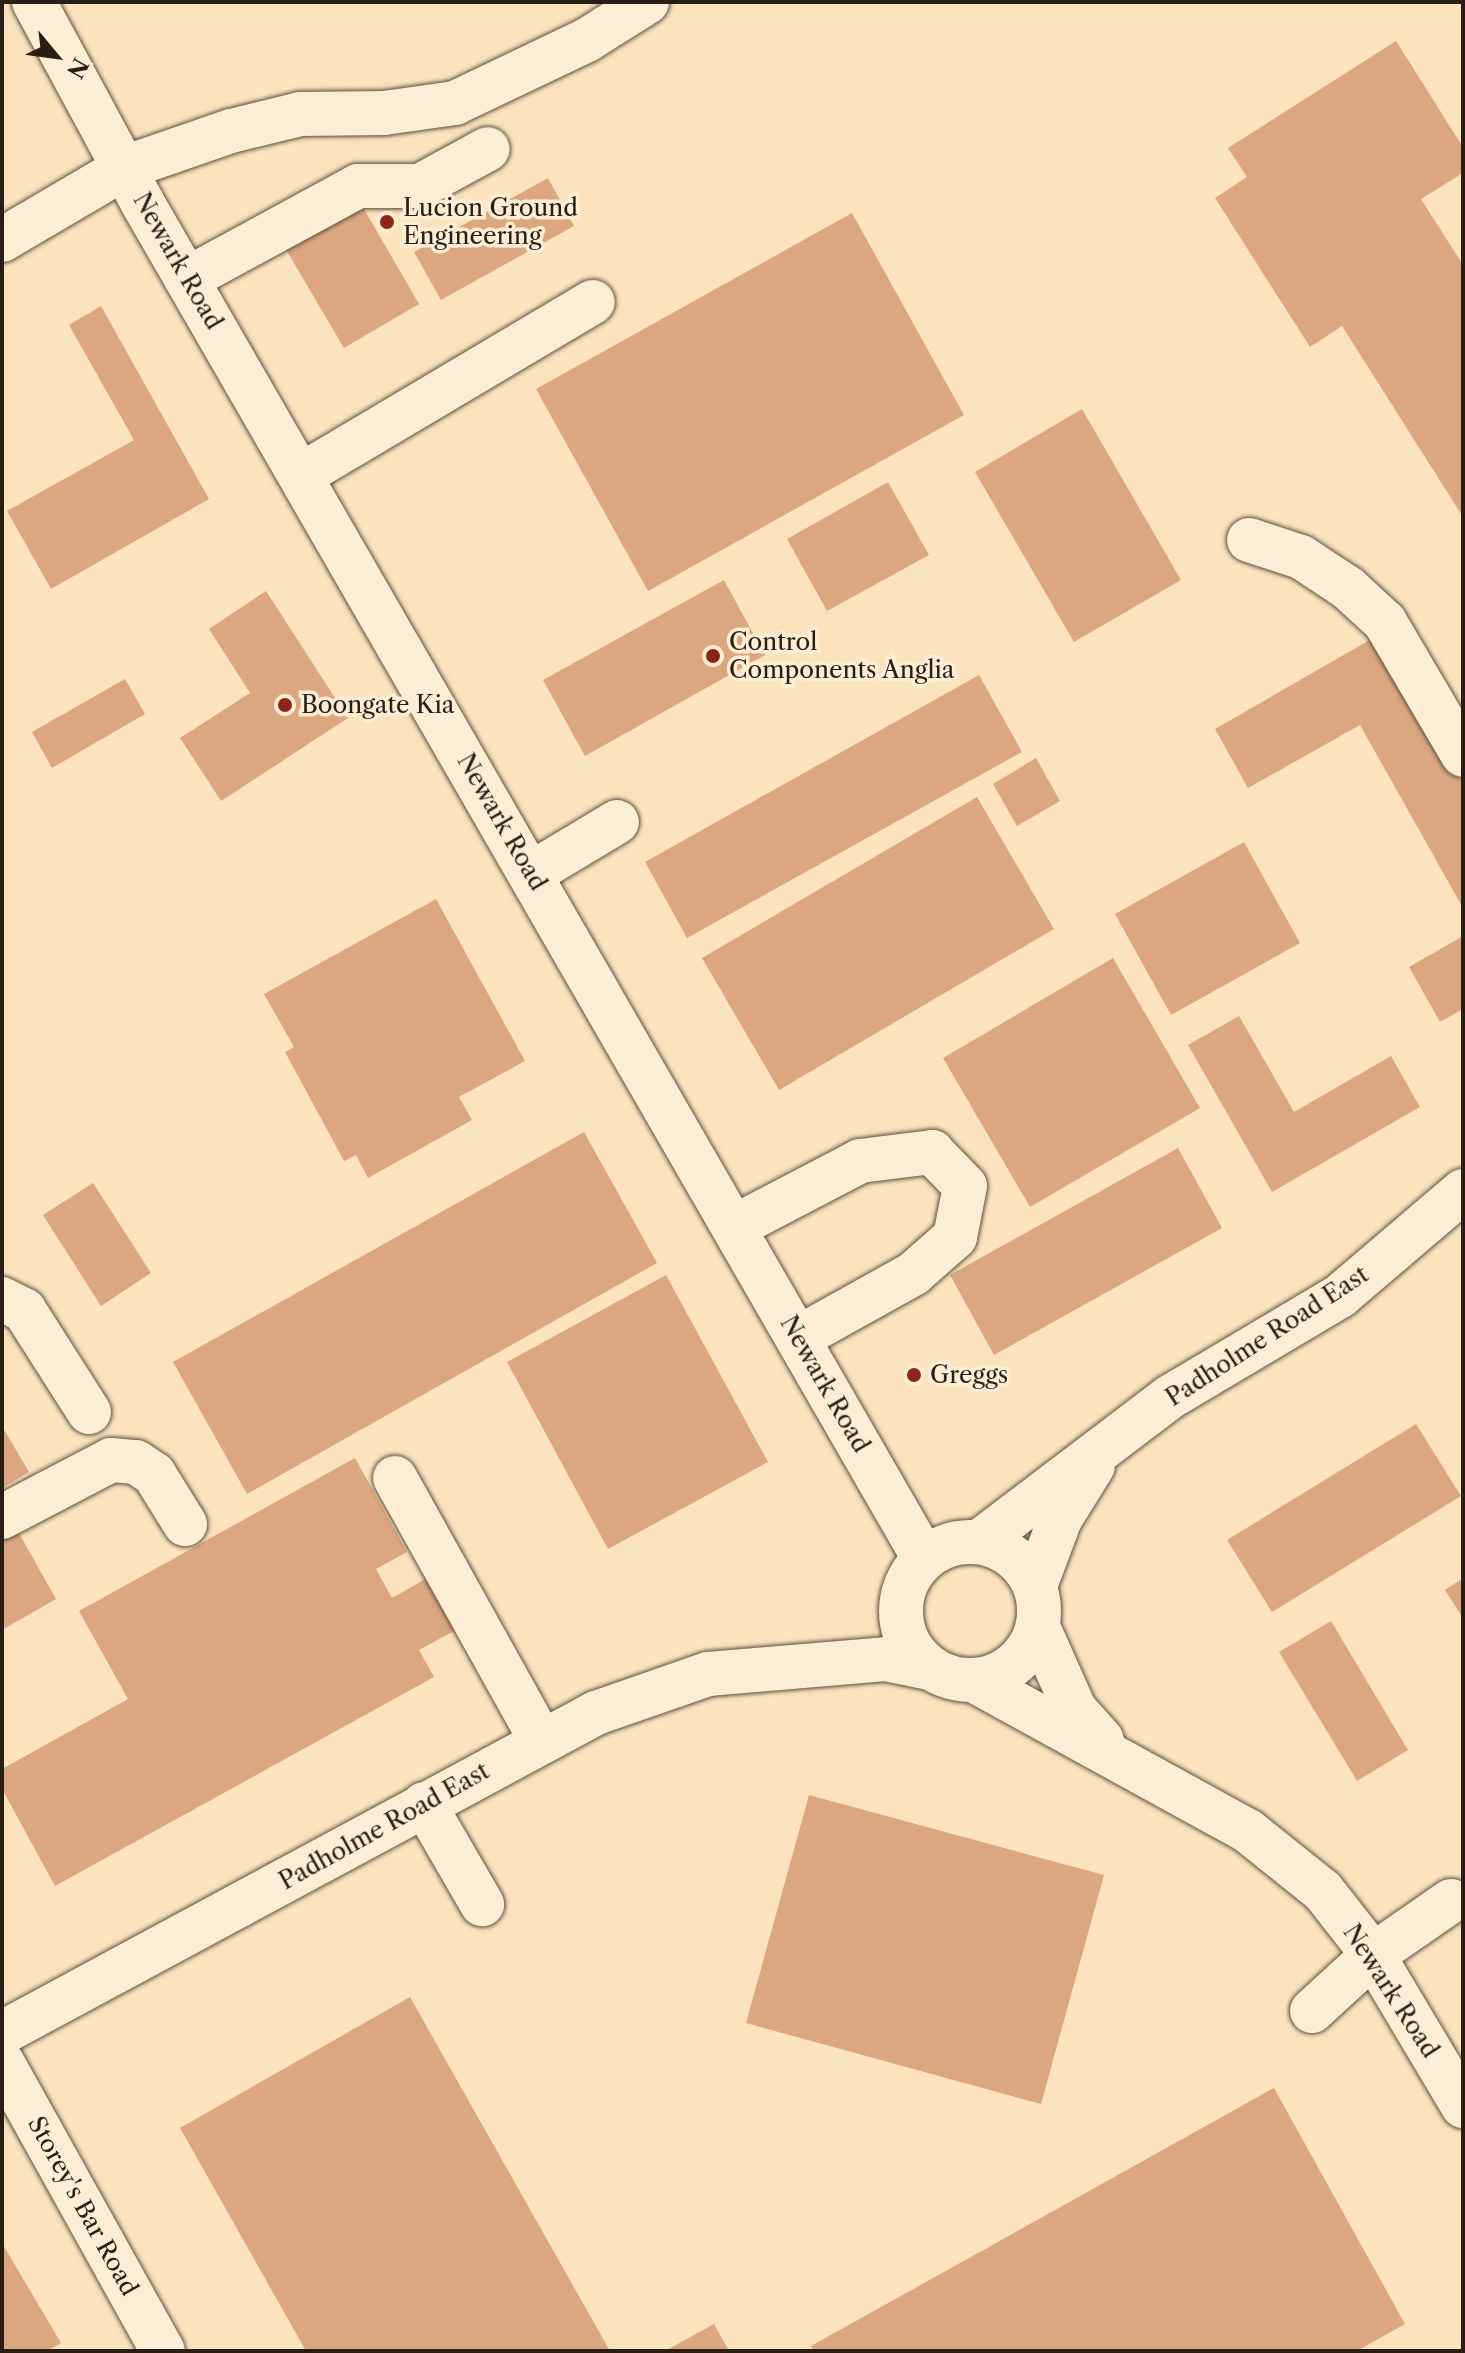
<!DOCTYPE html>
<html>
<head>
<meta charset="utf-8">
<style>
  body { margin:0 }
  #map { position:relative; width:1465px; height:2353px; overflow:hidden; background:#fbe3be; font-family:"Libre Caslon Text",serif }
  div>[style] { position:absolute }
  .building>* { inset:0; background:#dca780 }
  .roads { filter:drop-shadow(0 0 2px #5e4f3e) drop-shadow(0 0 2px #5e4f3e) }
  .minor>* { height:44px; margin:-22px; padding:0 22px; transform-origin:22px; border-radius:22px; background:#fcedd5 }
  .minor>.ring { margin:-22px; padding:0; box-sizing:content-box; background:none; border:44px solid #fcedd5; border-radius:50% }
  .dots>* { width:22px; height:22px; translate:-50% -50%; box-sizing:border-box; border:4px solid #fcedd5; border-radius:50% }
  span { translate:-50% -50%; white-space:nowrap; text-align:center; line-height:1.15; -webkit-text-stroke:7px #fcedd5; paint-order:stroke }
  .poi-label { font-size:24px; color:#2a1e14 }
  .left { translate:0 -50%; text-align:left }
  .street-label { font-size:24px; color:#2a1e14 }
  .frame { position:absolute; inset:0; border:4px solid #2a1e14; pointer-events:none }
  .north { position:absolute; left:16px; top:16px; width:80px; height:80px; -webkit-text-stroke:6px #fcedd5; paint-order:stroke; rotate:119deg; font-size:22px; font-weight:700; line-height:32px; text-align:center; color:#2a1e14 }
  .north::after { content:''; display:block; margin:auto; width:28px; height:36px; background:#2a1e14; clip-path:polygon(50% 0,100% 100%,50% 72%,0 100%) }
</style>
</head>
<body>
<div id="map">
  <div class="building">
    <div style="clip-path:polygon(1396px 41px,1463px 147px,1463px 173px,1421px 199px,1463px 265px,1463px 517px,1342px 326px,1310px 347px,1215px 198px,1247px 177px,1228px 148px)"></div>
    <div style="clip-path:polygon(548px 178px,574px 226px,441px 300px,414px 252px)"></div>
    <div style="clip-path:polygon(357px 197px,419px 304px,344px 348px,281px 241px)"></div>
    <div style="clip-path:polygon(852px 213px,964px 415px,648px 591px,536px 389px)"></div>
    <div style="clip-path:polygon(101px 306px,209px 499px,51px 589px,7px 511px,134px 440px,69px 325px)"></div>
    <div style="clip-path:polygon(1082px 409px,1181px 580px,1074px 642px,975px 472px)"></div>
    <div style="clip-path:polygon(888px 482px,929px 555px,827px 611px,787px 539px)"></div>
    <div style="clip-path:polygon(724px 580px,765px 655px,585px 756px,543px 680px)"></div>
    <div style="clip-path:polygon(266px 591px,348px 718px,221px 801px,180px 738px,250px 693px,209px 629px)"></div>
    <div style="clip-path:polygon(1380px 634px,1463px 783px,1463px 908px,1360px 725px,1248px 788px,1215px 729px)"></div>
    <div style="clip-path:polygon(979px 675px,1022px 752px,687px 938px,645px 862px)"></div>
    <div style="clip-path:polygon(125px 679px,145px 714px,52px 768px,32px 732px)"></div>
    <div style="clip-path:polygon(1036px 758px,1060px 801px,1017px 826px,993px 784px)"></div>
    <div style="clip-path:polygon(977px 797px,1054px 929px,779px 1090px,702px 958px)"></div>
    <div style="clip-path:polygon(1244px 842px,1300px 943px,1171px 1015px,1115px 914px)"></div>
    <div style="clip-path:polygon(436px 899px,525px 1061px,459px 1097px,472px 1120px,368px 1178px,356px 1155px,344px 1161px,285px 1052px,294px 1047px,264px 994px)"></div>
    <div style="clip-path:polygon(1463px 936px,1463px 1009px,1440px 1022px,1409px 967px)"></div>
    <div style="clip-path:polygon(1113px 958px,1200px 1108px,1030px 1207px,943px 1058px)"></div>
    <div style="clip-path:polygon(1239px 1016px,1294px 1112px,1391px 1056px,1420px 1107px,1272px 1192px,1188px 1045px)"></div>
    <div style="clip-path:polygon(584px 1132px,657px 1263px,247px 1494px,173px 1362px)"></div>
    <div style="clip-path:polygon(1178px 1148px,1222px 1228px,994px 1355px,950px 1275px)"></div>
    <div style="clip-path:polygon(93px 1183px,151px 1273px,101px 1306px,43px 1215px)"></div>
    <div style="clip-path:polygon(666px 1275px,768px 1462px,608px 1549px,507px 1362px)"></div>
    <div style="clip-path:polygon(1416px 1424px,1461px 1496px,1272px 1612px,1227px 1540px)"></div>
    <div style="clip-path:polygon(2px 1426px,29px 1472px,2px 1488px)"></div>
    <div style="clip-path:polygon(355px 1458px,407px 1552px,376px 1569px,392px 1598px,436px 1573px,465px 1625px,419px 1650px,434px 1677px,55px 1886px,2px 1789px,2px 1769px,128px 1699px,79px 1611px)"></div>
    <div style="clip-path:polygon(11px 1519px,56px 1599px,2px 1630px,2px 1525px)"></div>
    <div style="clip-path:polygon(1463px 1578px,1463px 1618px,1445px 1590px)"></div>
    <div style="clip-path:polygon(1331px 1621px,1408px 1750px,1357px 1781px,1279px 1652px)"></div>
    <div style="clip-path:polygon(809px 1795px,1104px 1875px,1041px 2104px,746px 2023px)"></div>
    <div style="clip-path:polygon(410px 1997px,610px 2351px,306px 2351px,180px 2128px)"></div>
    <div style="clip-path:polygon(1274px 2088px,1405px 2324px,1357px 2351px,814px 2351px,811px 2346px)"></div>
    <div style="clip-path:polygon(2px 2243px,61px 2343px,47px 2351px,2px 2351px)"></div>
    <div style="clip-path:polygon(714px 2324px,729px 2351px,665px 2351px)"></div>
  </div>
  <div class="roads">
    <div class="minor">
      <div style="left:34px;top:2px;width:227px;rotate:61.6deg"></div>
      <div style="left:142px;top:202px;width:1565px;rotate:60.03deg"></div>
      <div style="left:2px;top:240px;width:142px;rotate:-30.5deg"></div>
      <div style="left:124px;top:168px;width:113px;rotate:-19.1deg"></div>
      <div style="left:231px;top:131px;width:71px;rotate:-13.8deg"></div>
      <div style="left:300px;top:114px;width:84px;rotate:-0.7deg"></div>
      <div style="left:384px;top:113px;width:72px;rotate:-8deg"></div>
      <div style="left:455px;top:103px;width:146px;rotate:-25.5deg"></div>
      <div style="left:587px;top:40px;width:71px;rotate:-32.3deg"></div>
      <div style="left:187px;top:279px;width:195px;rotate:-28.5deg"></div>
      <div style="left:358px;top:186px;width:62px"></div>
      <div style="left:420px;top:186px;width:77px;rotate:-28.6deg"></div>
      <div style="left:303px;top:474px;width:337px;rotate:-30.7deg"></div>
      <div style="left:1249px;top:540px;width:55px;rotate:18.1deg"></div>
      <div style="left:1301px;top:557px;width:56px;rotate:33.4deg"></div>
      <div style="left:1348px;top:588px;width:50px;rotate:42.6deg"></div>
      <div style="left:1385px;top:622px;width:154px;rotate:59.6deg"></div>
      <div style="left:532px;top:873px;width:99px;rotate:-31deg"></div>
      <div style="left:734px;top:1227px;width:142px;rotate:-27.6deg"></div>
      <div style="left:860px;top:1161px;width:73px;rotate:-7.1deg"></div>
      <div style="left:932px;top:1152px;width:47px;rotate:45.9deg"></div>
      <div style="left:965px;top:1186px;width:52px;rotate:101.1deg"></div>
      <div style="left:955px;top:1237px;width:56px;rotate:138.6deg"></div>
      <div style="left:913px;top:1274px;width:132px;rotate:150.9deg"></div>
      <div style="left:2px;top:1299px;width:25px;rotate:27deg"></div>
      <div style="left:24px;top:1310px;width:121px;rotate:57.5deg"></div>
      <div style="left:395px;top:1478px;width:300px;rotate:60.9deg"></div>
      <div style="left:2px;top:1517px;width:123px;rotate:-27.6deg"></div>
      <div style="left:111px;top:1460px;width:25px;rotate:5deg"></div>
      <div style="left:136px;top:1462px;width:22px;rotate:34deg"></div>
      <div style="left:154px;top:1474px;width:59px;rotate:58.2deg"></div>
      <div class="ring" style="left:901px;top:1542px;width:94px;height:94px"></div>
      <div style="left:979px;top:1542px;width:240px;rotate:-37.2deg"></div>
      <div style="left:1170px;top:1397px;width:198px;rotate:-30.7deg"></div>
      <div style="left:1340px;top:1296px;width:162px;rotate:-40.5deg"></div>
      <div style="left:1035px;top:1586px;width:72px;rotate:-69.5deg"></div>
      <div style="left:1060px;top:1519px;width:62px;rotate:-58.1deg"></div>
      <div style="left:1038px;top:1627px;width:91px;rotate:66deg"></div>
      <div style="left:1075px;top:1710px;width:40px;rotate:48deg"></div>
      <div style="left:975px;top:1681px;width:311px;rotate:28.8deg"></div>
      <div style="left:1248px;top:1831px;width:96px;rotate:38.7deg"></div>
      <div style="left:1323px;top:1891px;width:81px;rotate:52deg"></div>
      <div style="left:1373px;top:1955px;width:176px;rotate:59.2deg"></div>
      <div style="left:424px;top:1804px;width:116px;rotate:59.9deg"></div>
      <div style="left:1312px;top:2011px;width:83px;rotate:-42.6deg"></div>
      <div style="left:1373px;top:1955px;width:95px;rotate:-34.7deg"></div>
      <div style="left:2px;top:2033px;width:675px;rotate:-28.31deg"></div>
      <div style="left:596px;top:1713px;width:119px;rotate:-19.2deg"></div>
      <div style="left:708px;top:1674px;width:178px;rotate:-4.8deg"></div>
      <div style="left:885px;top:1659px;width:45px;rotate:11.6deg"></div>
      <div style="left:2px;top:2062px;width:331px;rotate:60.9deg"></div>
    </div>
  </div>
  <div class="dots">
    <div style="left:387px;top:222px;background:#8f2418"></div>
    <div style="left:713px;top:656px;background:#8f2418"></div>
    <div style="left:285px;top:705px;background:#8f2418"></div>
    <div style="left:914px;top:1375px;background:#8f2418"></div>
  </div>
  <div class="poi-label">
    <span class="left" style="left:403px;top:222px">Lucion Ground<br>Engineering</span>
    <span class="left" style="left:729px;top:656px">Control<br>Components Anglia</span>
    <span class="left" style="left:301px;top:705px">Boongate Kia</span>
    <span class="left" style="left:930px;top:1375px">Greggs</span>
  </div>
  <div class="street-label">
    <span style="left:178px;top:261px;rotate:60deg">Newark Road</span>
    <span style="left:502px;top:822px;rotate:60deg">Newark Road</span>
    <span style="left:1267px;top:1336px;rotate:-33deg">Padholme Road East</span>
    <span style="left:825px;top:1384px;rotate:60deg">Newark Road</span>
    <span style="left:384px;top:1826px;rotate:-29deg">Padholme Road East</span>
    <span style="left:1391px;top:1991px;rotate:57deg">Newark Road</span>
    <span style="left:83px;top:2206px;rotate:61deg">Storey's Bar Road</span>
  </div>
  <div class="frame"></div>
  <div class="north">N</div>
</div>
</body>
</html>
